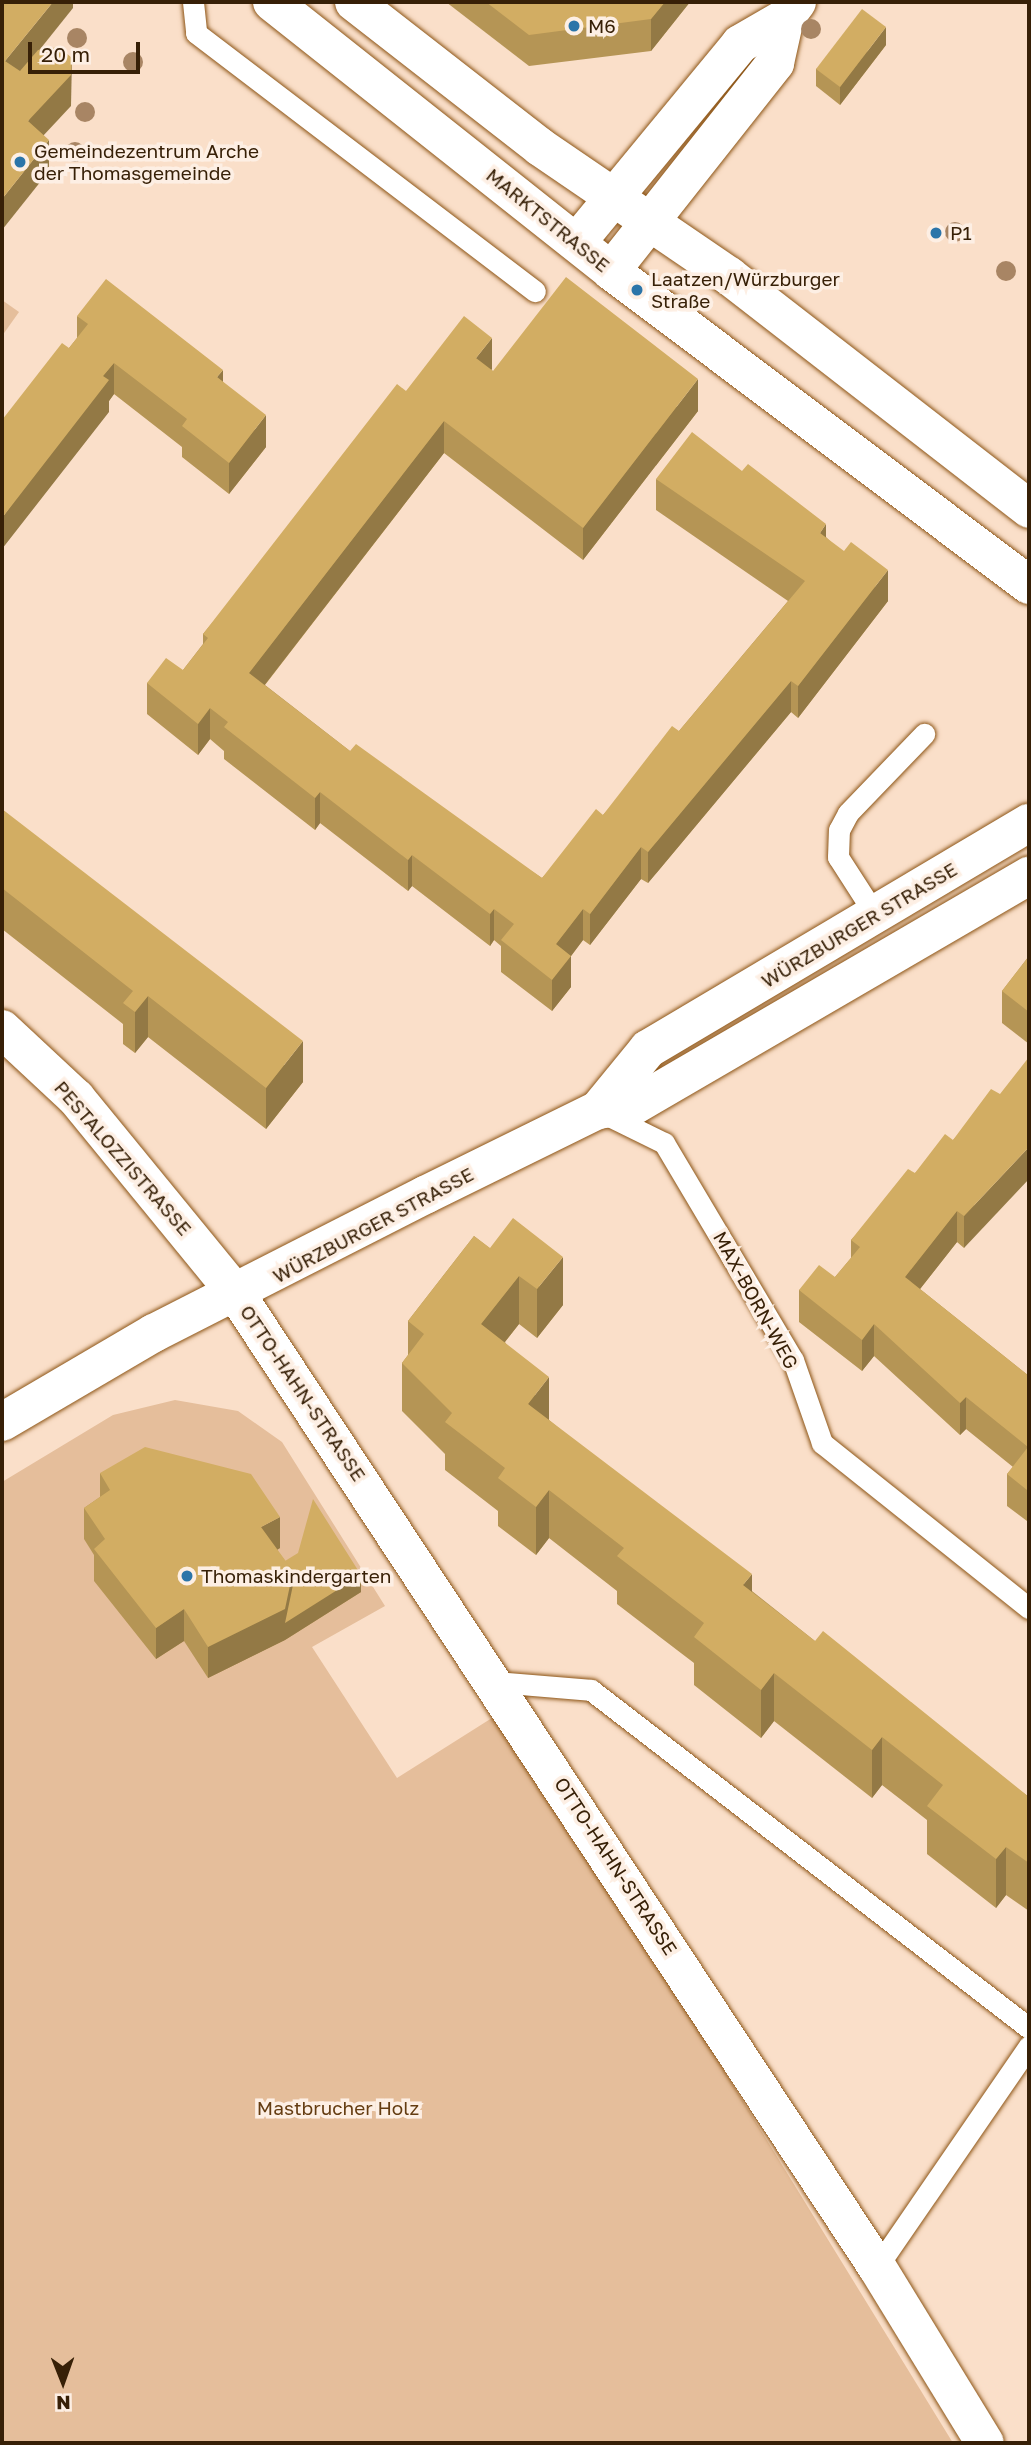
<!DOCTYPE html>
<html>
<head>
<meta charset="utf-8">
<style>
  body { margin:0 }
  #map { position:relative; width:1031px; height:2445px; overflow:hidden; background:#fadfc9; font-family:"Golos Text",sans-serif }
  div>[style] { position:absolute }
  .green>* { inset:0; background:#e5be9b }
  .roads { filter:drop-shadow(0 0 2px #8d5516) drop-shadow(0 0 2px #8d5516) }
  .lane>* { height:21px; margin:-10.5px; padding:0 10.5px; transform-origin:10.5px; border-radius:10.5px; background:#fff }
  .street>* { height:38px; margin:-19px; padding:0 19px; transform-origin:19px; border-radius:19px; background:#fff }
  .trees>* { width:20px; height:20px; margin:-10px; border-radius:50%; background:#a88564 }
  .wall>* { inset:0; background:#b59555 }
  .shaded-wall>* { inset:0; background:#937945 }
  .building>* { inset:0; background:#d2ad63 }
  .dots>* { width:19px; height:19px; translate:-50% -50%; box-sizing:border-box; border:4px solid #fdefe4; border-radius:50% }
  span { translate:-50% -50%; white-space:nowrap; text-align:center; line-height:1.15; -webkit-text-stroke:7px #fdefe4; paint-order:stroke }
  .poi-label { font-size:19px; color:#372007 }
  .left { translate:0 -50%; text-align:left }
  .street-label { font-size:19px; color:#372007 }
  .park-label { font-size:19px; color:#643c11 }
  .frame { position:absolute; inset:0; border:4px solid #372007; pointer-events:none }
  .north { position:absolute; left:28px; top:2347px; width:70px; height:70px; -webkit-text-stroke:5px #fdefe4; paint-order:stroke; rotate:179deg; font-size:19px; font-weight:700; line-height:28px; text-align:center; color:#372007 }
  .north::after { content:''; display:block; margin:auto; width:24px; height:32px; background:#372007; clip-path:polygon(50% 0,100% 100%,50% 72%,0 100%) }
  .scale { position:absolute; left:28px; top:42px; width:112px; height:32px; box-sizing:border-box; border:4px solid #372007; border-top:0; padding-left:9px; font-size:21px; line-height:24px; white-space:nowrap; color:#372007; -webkit-text-stroke:5px #fdefe4; paint-order:stroke }
</style>
</head>
<body>
<div id="map">
  <div class="green">
    <div style="clip-path:polygon(2px 300px,19px 312px,2px 336px)"></div>
    <div style="clip-path:polygon(175px 1400px,238px 1411px,282px 1442px,385px 1606px,312px 1647px,397px 1778px,503px 1711px,953px 2443px,2px 2443px,2px 1482px,113px 1415px)"></div>
  </div>
  <div class="roads">
    <div class="lane">
      <div style="left:193px;top:2px;width:31px;rotate:84deg"></div>
      <div style="left:196px;top:33px;width:426px;rotate:37.3deg"></div>
      <div style="left:876px;top:916px;width:70px;rotate:-122.8deg"></div>
      <div style="left:838px;top:857px;width:27px;rotate:-88deg"></div>
      <div style="left:839px;top:830px;width:19px;rotate:-62deg"></div>
      <div style="left:848px;top:813px;width:110px;rotate:-46.1deg"></div>
      <div style="left:603px;top:1113px;width:68px;rotate:26.2deg"></div>
      <div style="left:664px;top:1143px;width:252px;rotate:59.3deg"></div>
      <div style="left:793px;top:1360px;width:88px;rotate:70.7deg"></div>
      <div style="left:822px;top:1443px;width:265px;rotate:38.6deg"></div>
      <div style="left:496px;top:1682px;width:95px;rotate:4.8deg"></div>
      <div style="left:591px;top:1690px;width:553px;rotate:37.66deg"></div>
      <div style="left:877px;top:2267px;width:268px;rotate:-55.5deg"></div>
    </div>
    <div class="street">
      <div style="left:272px;top:2px;width:433px;rotate:38.4deg"></div>
      <div style="left:611px;top:271px;width:523px;rotate:36.91deg"></div>
      <div style="left:354px;top:2px;width:236px;rotate:37.9deg"></div>
      <div style="left:540px;top:147px;width:229px;rotate:34.3deg"></div>
      <div style="left:729px;top:276px;width:380px;rotate:37.8deg"></div>
      <div style="left:577px;top:242px;width:256px;rotate:-50.5deg"></div>
      <div style="left:740px;top:44px;width:52px;rotate:-30deg"></div>
      <div style="left:785px;top:18px;width:20px;rotate:-53deg"></div>
      <div style="left:611px;top:271px;width:265px;rotate:-51.7deg"></div>
      <div style="left:775px;top:63px;width:46px;rotate:-77.5deg"></div>
      <div style="left:2px;top:1029px;width:101px;rotate:43deg"></div>
      <div style="left:76px;top:1098px;width:254px;rotate:50.7deg"></div>
      <div style="left:237px;top:1295px;width:1164px;rotate:56.64deg"></div>
      <div style="left:877px;top:2267px;width:206px;rotate:58.5deg"></div>
      <div style="left:598px;top:1110px;width:79px;rotate:-50.7deg"></div>
      <div style="left:648px;top:1049px;width:443px;rotate:-30.7deg"></div>
      <div style="left:2px;top:1422px;width:176px;rotate:-30.4deg"></div>
      <div style="left:154px;top:1333px;width:304px;rotate:-27deg"></div>
      <div style="left:425px;top:1195px;width:193px;rotate:-26.2deg"></div>
      <div style="left:598px;top:1110px;width:37px;rotate:-8deg"></div>
      <div style="left:635px;top:1105px;width:456px;rotate:-30.2deg"></div>
    </div>
  </div>
  <div class="trees">
    <div style="left:811px;top:29px"></div>
    <div style="left:77px;top:38px"></div>
    <div style="left:133px;top:62px"></div>
    <div style="left:85px;top:112px"></div>
    <div style="left:75px;top:152px"></div>
    <div style="left:955px;top:232px"></div>
    <div style="left:1006px;top:271px"></div>
  </div>
  <div class="wall">
    <div style="clip-path:polygon(446px 2px,690px 2px,651px 51px,529px 66px)"></div>
    <div style="clip-path:polygon(886px 45px,840px 105px,816px 86px,816px 69px)"></div>
    <div style="clip-path:polygon(77px 316px,223px 382px,266px 447px,229px 494px,182px 457px,182px 447px,114px 394px,109px 401px,109px 412px,69px 348px,77px 338px)"></div>
    <div style="clip-path:polygon(492px 369px,491px 370px,493px 371px,698px 411px,583px 560px,444px 453px,265px 685px,350px 751px,542px 878px,603px 815px,679px 731px,788px 601px,656px 510px,656px 479px,826px 537px,888px 601px,798px 718px,791px 712px,648px 883px,641px 879px,590px 945px,583px 940px,571px 956px,571px 987px,552px 1011px,501px 972px,501px 946px,494px 940px,490px 946px,412px 886px,408px 891px,320px 823px,315px 830px,224px 759px,224px 751px,210px 739px,198px 755px,147px 714px,147px 683px,183px 670px,203px 644px,203px 634px,406px 391px)"></div>
    <div style="clip-path:polygon(2px 809px,303px 1082px,266px 1129px,148px 1037px,135px 1053px,123px 1044px,123px 1024px,2px 929px)"></div>
    <div style="clip-path:polygon(1029px 956px,1029px 1044px,1002px 1023px,1002px 991px)"></div>
    <div style="clip-path:polygon(1000px 1094px,964px 1248px,957px 1242px,920px 1289px,1029px 1376px,1027px 1521px,1007px 1506px,1007px 1474px,1013px 1467px,966px 1429px,960px 1435px,874px 1356px,862px 1371px,799px 1322px,799px 1290px,835px 1277px,851px 1258px,851px 1240px,915px 1173px,953px 1140px)"></div>
    <div style="clip-path:polygon(474px 1236px,563px 1305px,537px 1338px,519px 1324px,505px 1342px,549px 1420px,752px 1591px,815px 1641px,1029px 1797px,1029px 1911px,1006px 1895px,996px 1908px,927px 1854px,927px 1820px,882px 1785px,872px 1798px,774px 1721px,761px 1738px,694px 1685px,694px 1663px,617px 1604px,617px 1591px,549px 1538px,536px 1555px,498px 1526px,498px 1511px,445px 1470px,445px 1454px,402px 1411px,402px 1363px,408px 1355px,408px 1321px)"></div>
    <div style="clip-path:polygon(100px 1473px,280px 1548px,277px 1550px,285px 1561px,361px 1592px,285px 1640px,208px 1678px,184px 1641px,156px 1659px,94px 1581px,94px 1555px,84px 1539px,84px 1508px,100px 1497px)"></div>
  </div>
  <div class="shaded-wall">
    <div style="clip-path:polygon(53px 2px,73px 2px,73px 8px,5px 93px,5px 61px)"></div>
    <div style="clip-path:polygon(665px 2px,690px 2px,651px 51px,651px 19px)"></div>
    <div style="clip-path:polygon(886px 27px,886px 45px,840px 105px,840px 87px)"></div>
    <div style="clip-path:polygon(72px 58px,71px 106px,28px 152px,28px 121px)"></div>
    <div style="clip-path:polygon(49px 140px,49px 171px,2px 230px,2px 199px)"></div>
    <div style="clip-path:polygon(492px 338px,492px 369px,476px 390px,476px 358px)"></div>
    <div style="clip-path:polygon(114px 363px,114px 394px,109px 401px,109px 412px,2px 549px,2px 518px,103px 376px)"></div>
    <div style="clip-path:polygon(223px 370px,223px 401px,217px 377px)"></div>
    <div style="clip-path:polygon(698px 379px,698px 411px,583px 560px,583px 528px)"></div>
    <div style="clip-path:polygon(266px 415px,266px 447px,229px 494px,229px 463px)"></div>
    <div style="clip-path:polygon(444px 421px,444px 453px,249px 705px,249px 673px)"></div>
    <div style="clip-path:polygon(826px 524px,826px 556px,820px 533px)"></div>
    <div style="clip-path:polygon(888px 570px,888px 601px,798px 718px,798px 686px)"></div>
    <div style="clip-path:polygon(791px 681px,791px 712px,648px 883px,648px 852px)"></div>
    <div style="clip-path:polygon(210px 708px,210px 739px,198px 755px,198px 724px)"></div>
    <div style="clip-path:polygon(320px 792px,320px 823px,315px 830px,315px 798px)"></div>
    <div style="clip-path:polygon(641px 847px,641px 879px,590px 945px,590px 914px)"></div>
    <div style="clip-path:polygon(412px 855px,412px 886px,408px 891px,408px 860px)"></div>
    <div style="clip-path:polygon(494px 909px,494px 940px,490px 946px,490px 914px)"></div>
    <div style="clip-path:polygon(583px 909px,583px 940px,571px 956px,571px 987px,552px 1011px,552px 980px,556px 944px)"></div>
    <div style="clip-path:polygon(148px 996px,148px 1037px,135px 1053px,135px 1012px)"></div>
    <div style="clip-path:polygon(303px 1041px,303px 1082px,266px 1129px,266px 1088px)"></div>
    <div style="clip-path:polygon(1029px 1147px,1029px 1179px,964px 1248px,964px 1216px)"></div>
    <div style="clip-path:polygon(3px 1171px,3px 1202px,2px 1204px,2px 1172px)"></div>
    <div style="clip-path:polygon(957px 1211px,957px 1242px,905px 1308px,905px 1277px)"></div>
    <div style="clip-path:polygon(563px 1257px,563px 1305px,537px 1338px,537px 1289px)"></div>
    <div style="clip-path:polygon(519px 1276px,519px 1324px,481px 1372px,481px 1324px)"></div>
    <div style="clip-path:polygon(874px 1324px,874px 1356px,862px 1371px,862px 1340px)"></div>
    <div style="clip-path:polygon(549px 1377px,549px 1425px,528px 1404px)"></div>
    <div style="clip-path:polygon(966px 1397px,966px 1429px,960px 1435px,960px 1403px)"></div>
    <div style="clip-path:polygon(1029px 1486px,1029px 1518px,1027px 1521px,1027px 1490px)"></div>
    <div style="clip-path:polygon(549px 1490px,549px 1538px,536px 1555px,536px 1507px)"></div>
    <div style="clip-path:polygon(280px 1517px,280px 1548px,261px 1559px,261px 1527px)"></div>
    <div style="clip-path:polygon(293px 1571px,361px 1575px,361px 1592px,285px 1640px,208px 1678px,208px 1647px)"></div>
    <div style="clip-path:polygon(752px 1574px,752px 1622px,743px 1585px)"></div>
    <div style="clip-path:polygon(184px 1609px,184px 1641px,156px 1659px,156px 1628px)"></div>
    <div style="clip-path:polygon(774px 1673px,774px 1721px,761px 1738px,761px 1690px)"></div>
    <div style="clip-path:polygon(882px 1737px,882px 1785px,872px 1798px,872px 1750px)"></div>
    <div style="clip-path:polygon(1006px 1847px,1006px 1895px,996px 1908px,996px 1859px)"></div>
  </div>
  <div class="building">
    <div style="clip-path:polygon(2px 2px,53px 2px,5px 61px,20px 71px,38px 50px,59px 47px,72px 58px,71px 75px,28px 121px,49px 140px,2px 199px)"></div>
    <div style="clip-path:polygon(486px 2px,665px 2px,651px 19px,529px 35px)"></div>
    <div style="clip-path:polygon(862px 9px,886px 27px,840px 87px,816px 69px)"></div>
    <div style="clip-path:polygon(566px 277px,698px 379px,583px 528px,444px 421px,249px 673px,350px 751px,356px 744px,542px 878px,596px 809px,603px 815px,672px 726px,679px 731px,805px 581px,656px 479px,692px 432px,742px 471px,748px 464px,826px 524px,820px 533px,844px 551px,851px 542px,888px 570px,798px 686px,791px 681px,648px 852px,641px 847px,590px 914px,583px 909px,556px 944px,571px 956px,552px 980px,501px 940px,514px 924px,494px 909px,490px 914px,412px 855px,408px 860px,320px 792px,315px 798px,224px 727px,228px 722px,210px 708px,198px 724px,147px 683px,166px 658px,183px 670px,208px 638px,203px 634px,397px 384px,406px 391px,464px 316px,492px 338px,476px 358px,493px 371px)"></div>
    <div style="clip-path:polygon(106px 279px,223px 370px,217px 377px,266px 415px,229px 463px,182px 426px,187px 419px,114px 363px,103px 376px,109px 380px,2px 518px,2px 420px,62px 343px,69px 348px,88px 324px,77px 316px)"></div>
    <div style="clip-path:polygon(2px 809px,303px 1041px,266px 1088px,148px 996px,135px 1012px,123px 1003px,133px 991px,2px 888px)"></div>
    <div style="clip-path:polygon(1029px 956px,1029px 1012px,1002px 991px)"></div>
    <div style="clip-path:polygon(1029px 1057px,1029px 1147px,964px 1216px,957px 1211px,905px 1277px,1029px 1376px,1029px 1486px,1027px 1490px,1007px 1474px,1028px 1447px,966px 1397px,960px 1403px,874px 1324px,862px 1340px,799px 1290px,819px 1265px,835px 1277px,860px 1247px,851px 1240px,908px 1169px,915px 1173px,945px 1134px,953px 1140px,991px 1089px,1000px 1094px)"></div>
    <div style="clip-path:polygon(513px 1218px,563px 1257px,537px 1289px,519px 1276px,481px 1324px,549px 1377px,528px 1404px,752px 1574px,743px 1585px,815px 1641px,823px 1631px,1029px 1797px,1029px 1863px,1006px 1847px,996px 1859px,927px 1806px,943px 1785px,882px 1737px,872px 1750px,774px 1673px,761px 1690px,694px 1637px,704px 1623px,617px 1556px,624px 1548px,549px 1490px,536px 1507px,498px 1478px,505px 1468px,445px 1422px,452px 1413px,402px 1363px,424px 1334px,408px 1321px,474px 1236px,490px 1248px)"></div>
    <div style="clip-path:polygon(145px 1447px,251px 1474px,280px 1517px,261px 1527px,293px 1571px,285px 1609px,208px 1647px,184px 1609px,156px 1628px,94px 1549px,105px 1539px,84px 1508px,110px 1490px,100px 1473px)"></div>
    <div style="clip-path:polygon(313px 1499px,361px 1575px,285px 1623px,293px 1585px,293px 1571px,285px 1561px,298px 1553px)"></div>
  </div>
  <div class="dots">
    <div style="left:574px;top:26px;background:#2b75a9"></div>
    <div style="left:20px;top:162px;background:#2b75a9"></div>
    <div style="left:936px;top:233px;background:#2b75a9"></div>
    <div style="left:637px;top:290px;background:#2b75a9"></div>
    <div style="left:187px;top:1576px;background:#2b75a9"></div>
  </div>
  <div class="poi-label">
    <span class="left" style="left:588px;top:26px">M6</span>
    <span class="left" style="left:34px;top:162px">Gemeindezentrum Arche<br>der Thomasgemeinde</span>
    <span class="left" style="left:950px;top:233px">P1</span>
    <span class="left" style="left:651px;top:290px">Laatzen/Würzburger<br>Straße</span>
    <span class="left" style="left:201px;top:1576px">Thomaskindergarten</span>
  </div>
  <div class="street-label">
    <span style="left:548px;top:220px;rotate:39deg">MARKTSTRASSE</span>
    <span style="left:859px;top:925px;rotate:-31deg">WÜRZBURGER STRASSE</span>
    <span style="left:123px;top:1158px;rotate:49deg">PESTALOZZISTRASSE</span>
    <span style="left:373px;top:1225px;rotate:-28deg">WÜRZBURGER STRASSE</span>
    <span style="left:756px;top:1300px;rotate:61deg">MAX-BORN-WEG</span>
    <span style="left:303px;top:1393px;rotate:56deg">OTTO-HAHN-STRASSE</span>
    <span style="left:616px;top:1866px;rotate:57deg">OTTO-HAHN-STRASSE</span>
  </div>
  <div class="park-label">
    <span style="left:338px;top:2108px">Mastbrucher Holz</span>
  </div>
  <div class="frame"></div>
  <div class="north">N</div>
  <div class="scale">20 m</div>
</div>
</body>
</html>
